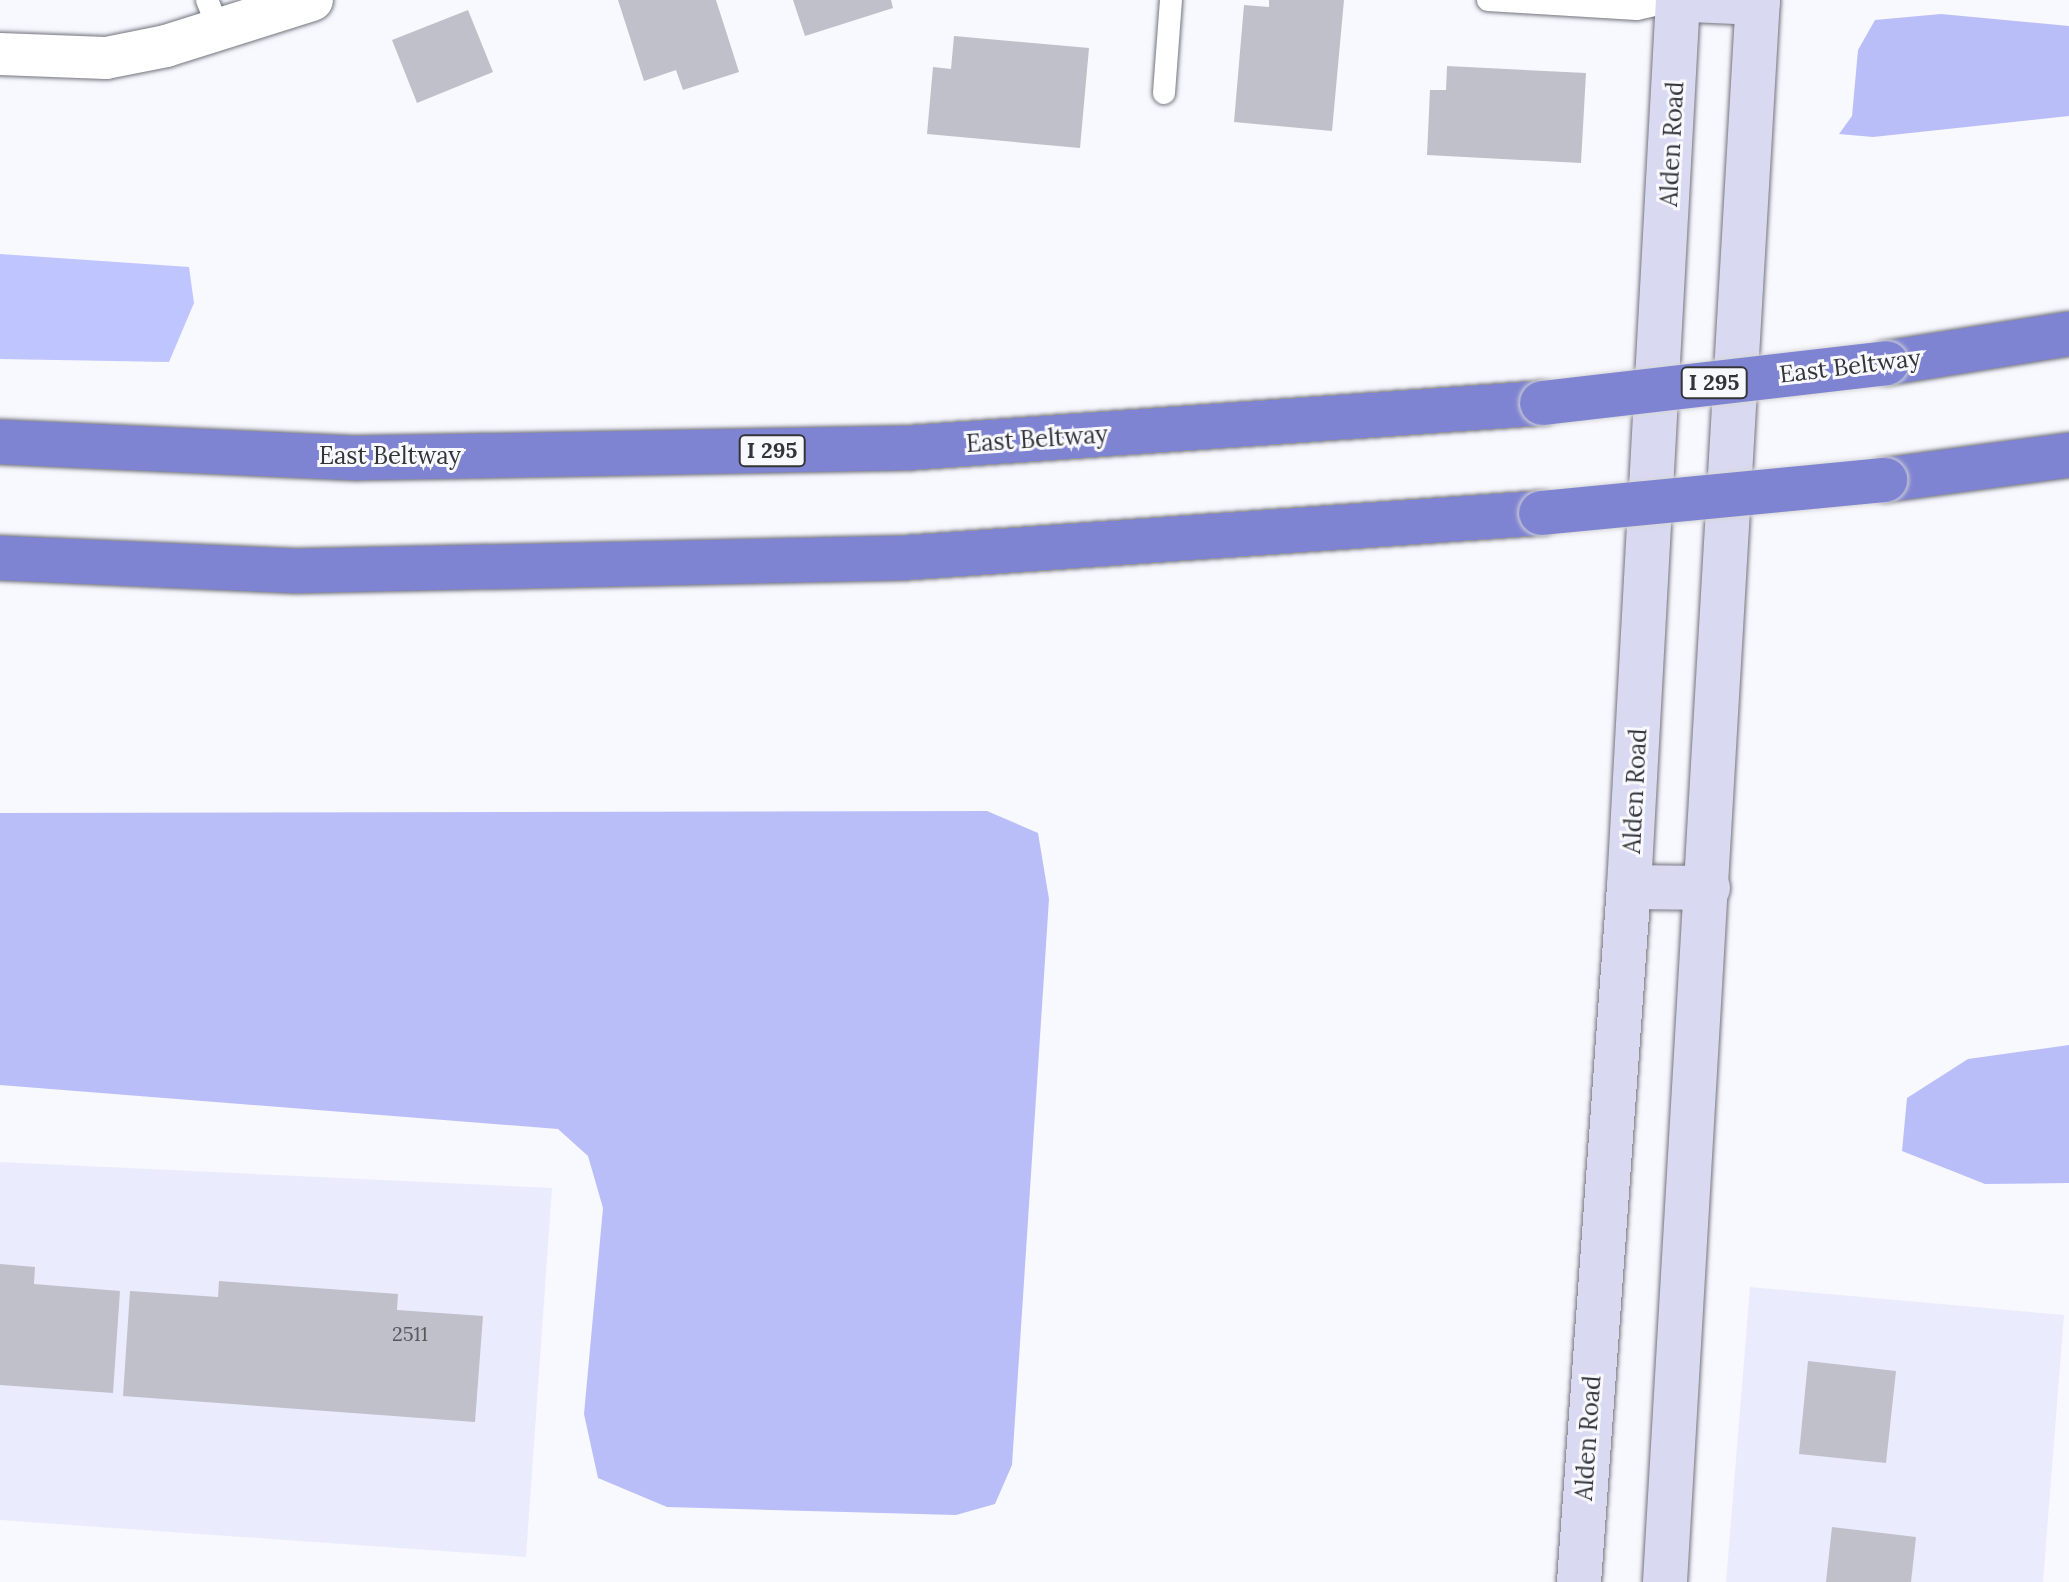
<!DOCTYPE html>
<html>
<head>
<meta charset="utf-8">
<style>
  body { margin:0 }
  #map { position:relative; width:2069px; height:1582px; overflow:hidden; background:#f8f8ff; font-family:Lora,serif }
  div>[style] { position:absolute }
  .built>* { inset:0; background:#eaecfe }
  .forest>* { inset:0; background:#bfc5fe }
  .water>* { inset:0; background:#b9bef8 }
  .building>* { inset:0; background:#bfc0ca }
  .roads { filter:drop-shadow(0 0 2px #73747d) drop-shadow(0 0 2px #73747d) }
  .lane>* { height:22px; margin:-11px; padding:0 11px; transform-origin:11px; border-radius:11px; background:#fff }
  .street>* { height:42px; margin:-21px; padding:0 21px; transform-origin:21px; border-radius:21px; background:#fff }
  .secondary>* { height:44px; margin:-22px; padding:0 22px; transform-origin:22px; border-radius:22px; background:#d9daf2 }
  .highway>* { height:44px; margin:-22px; padding:0 22px; transform-origin:22px; border-radius:22px; background:#7f84d2 }
  .bridges { filter:drop-shadow(0 0 2px #d6d6d7) drop-shadow(0 0 2px #d6d6d7) }
  .highway-bridge>* { height:44px; margin:-22px; padding:0 22px; transform-origin:22px; border-radius:22px; background:#7f84d2 }
  span { translate:-50% -50%; white-space:nowrap; text-align:center; line-height:1.15; -webkit-text-stroke:6px #f8f8ff; paint-order:stroke }
  .number-label { font-size:20px; color:#56575c }
  .number-label span { -webkit-text-stroke-width:0 }
  .shield-label span { padding:2px 6px; background:#f8f8ff; border:2px solid; border-radius:6px; -webkit-text-stroke-width:0 }
  .shield-label { font-size:22px; color:#333438; font-weight:700 }
  .street-label { font-size:24px; color:#333438 }
</style>
</head>
<body>
<div id="map">
  <div class="built">
    <div style="clip-path:polygon(0 1162px,552px 1188px,526px 1557px,0 1520px)"></div>
    <div style="clip-path:polygon(1750px 1287px,2064px 1315px,2043px 1582px,1726px 1582px)"></div>
  </div>
  <div class="forest">
    <div style="clip-path:polygon(0 254px,189px 267px,194px 303px,169px 362px,0 359px)"></div>
  </div>
  <div class="water">
    <div style="clip-path:polygon(1941px 14px,2069px 26px,2069px 116px,1873px 137px,1839px 134px,1852px 116px,1858px 50px,1875px 20px)"></div>
    <div style="clip-path:polygon(987px 811px,1038px 833px,1049px 899px,1012px 1465px,995px 1504px,956px 1515px,667px 1507px,598px 1478px,584px 1414px,603px 1208px,588px 1156px,558px 1129px,0 1085px,0 813px)"></div>
    <div style="clip-path:polygon(2069px 1045px,2069px 1183px,1985px 1184px,1902px 1151px,1907px 1098px,1968px 1059px)"></div>
  </div>
  <div class="building">
    <div style="clip-path:polygon(618px 0,716px 0,739px 72px,683px 90px,676px 70px,644px 81px)"></div>
    <div style="clip-path:polygon(793px 0,891px 0,893px 8px,805px 36px)"></div>
    <div style="clip-path:polygon(1269px 0,1344px 0,1332px 131px,1234px 122px,1244px 5px,1269px 7px)"></div>
    <div style="clip-path:polygon(468px 10px,493px 72px,417px 103px,392px 40px)"></div>
    <div style="clip-path:polygon(954px 36px,1089px 48px,1080px 148px,927px 134px,933px 67px,951px 69px)"></div>
    <div style="clip-path:polygon(1447px 66px,1586px 73px,1581px 163px,1427px 155px,1430px 90px,1446px 90px)"></div>
    <div style="clip-path:polygon(0 1264px,35px 1267px,34px 1284px,120px 1291px,113px 1393px,0 1385px)"></div>
    <div style="clip-path:polygon(219px 1281px,398px 1294px,397px 1310px,483px 1316px,475px 1422px,123px 1396px,130px 1291px,218px 1297px)"></div>
    <div style="clip-path:polygon(1808px 1361px,1896px 1371px,1886px 1463px,1799px 1454px)"></div>
    <div style="clip-path:polygon(1832px 1527px,1916px 1537px,1911px 1582px,1826px 1582px)"></div>
  </div>
  <div class="roads">
    <div class="lane">
      <div style="left:207px;top:0;width:32px;rotate:68deg"></div>
      <div style="left:1488px;top:0;width:149px;rotate:3.5deg"></div>
      <div style="left:1637px;top:9px;width:40px;rotate:-13deg"></div>
      <div style="left:1164px;top:93px;width:93px;rotate:-85.7deg"></div>
    </div>
    <div class="street">
      <div style="left:0;top:54px;width:106px;rotate:2.2deg"></div>
      <div style="left:106px;top:58px;width:61px;rotate:-11.3deg"></div>
      <div style="left:166px;top:46px;width:153px;rotate:-17.5deg"></div>
    </div>
    <div class="secondary">
      <div style="left:1691px;top:0;width:67px;rotate:2.6deg"></div>
      <div style="left:1629px;top:887px;width:79px;rotate:0.7deg"></div>
      <div style="left:1579px;top:1582px;width:697px;rotate:-85.89deg"></div>
      <div style="left:1629px;top:887px;width:888px;rotate:-86.84deg"></div>
      <div style="left:1665px;top:1582px;width:1585px;rotate:-86.64deg"></div>
    </div>
    <div class="highway">
      <div style="left:1887px;top:363px;width:184px;rotate:-9.1deg"></div>
      <div style="left:0;top:442px;width:358px;rotate:2.6deg"></div>
      <div style="left:358px;top:458px;width:549px;rotate:-1.04deg"></div>
      <div style="left:907px;top:448px;width:637px;rotate:-4.05deg"></div>
      <div style="left:1885px;top:480px;width:186px;rotate:-7.7deg"></div>
      <div style="left:0;top:558px;width:296px;rotate:2.5deg"></div>
      <div style="left:296px;top:571px;width:606px;rotate:-1.23deg"></div>
      <div style="left:902px;top:558px;width:641px;rotate:-4.03deg"></div>
    </div>
  </div>
  <div class="bridges">
    <div class="highway-bridge">
      <div style="left:1542px;top:403px;width:347px;rotate:-6.6deg"></div>
      <div style="left:1541px;top:513px;width:346px;rotate:-5.5deg"></div>
    </div>
  </div>
  <div class="number-label">
    <span style="left:410px;top:1333px">2511</span>
  </div>
  <div class="shield-label">
    <span style="left:1714px;top:383px">I 295</span>
    <span style="left:772px;top:451px">I 295</span>
  </div>
  <div class="street-label">
    <span style="left:1672px;top:144px;rotate:-87deg">Alden Road</span>
    <span style="left:1850px;top:366px;rotate:-7deg">East Beltway</span>
    <span style="left:1037px;top:439px;rotate:-4deg">East Beltway</span>
    <span style="left:390px;top:456px">East Beltway</span>
    <span style="left:1635px;top:791px;rotate:-87deg">Alden Road</span>
    <span style="left:1588px;top:1438px;rotate:-86deg">Alden Road</span>
  </div>
</div>
</body>
</html>
